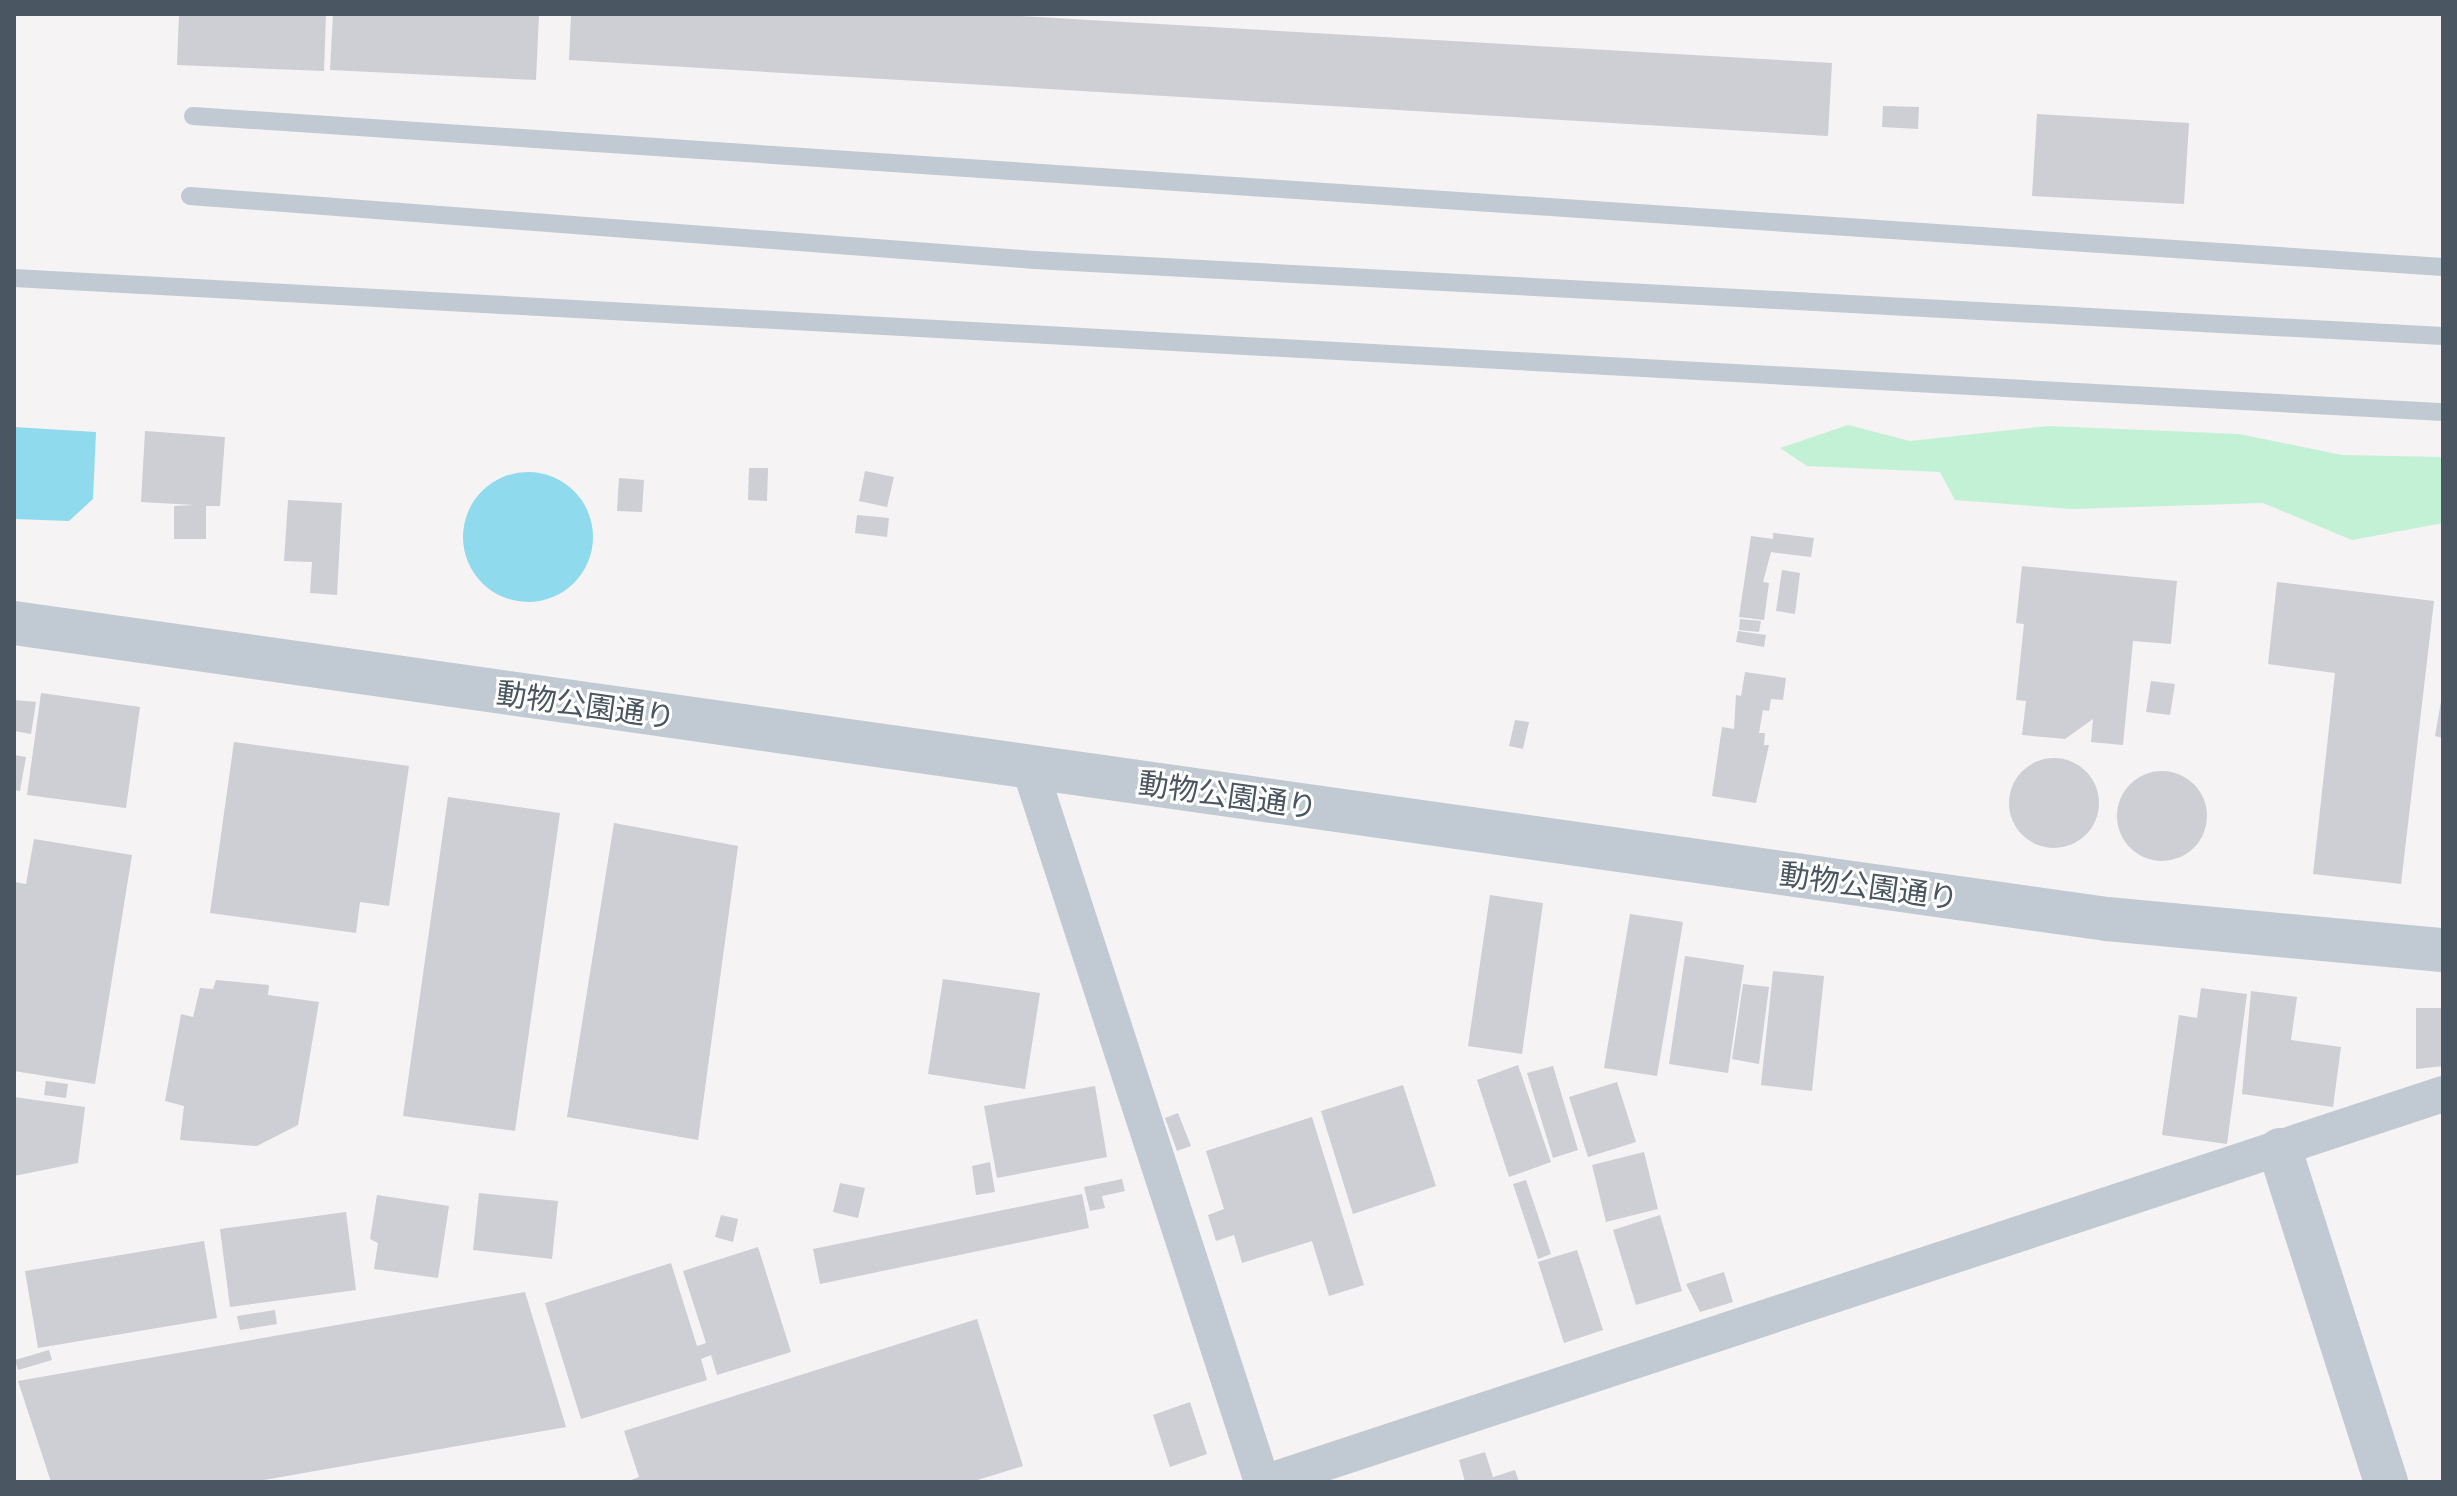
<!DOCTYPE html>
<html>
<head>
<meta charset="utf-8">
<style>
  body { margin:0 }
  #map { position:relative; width:2457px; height:1496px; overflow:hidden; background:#f5f3f3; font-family:"Exo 2","Noto Sans JP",sans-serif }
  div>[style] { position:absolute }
  .green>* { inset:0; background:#c3f1d5 }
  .water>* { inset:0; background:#90daee }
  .round { border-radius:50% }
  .building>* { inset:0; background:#cdcfd5 }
  .service>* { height:18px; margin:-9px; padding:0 9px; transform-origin:9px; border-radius:9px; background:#c1cad2 }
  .minor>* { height:36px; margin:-18px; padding:0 18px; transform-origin:18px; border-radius:18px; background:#c1cad2 }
  .tertiary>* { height:44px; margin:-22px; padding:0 22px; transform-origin:22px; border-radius:22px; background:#c1cad2 }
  span { translate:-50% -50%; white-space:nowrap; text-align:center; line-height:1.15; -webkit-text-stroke:6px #fff; paint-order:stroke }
  .street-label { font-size:30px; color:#4a5661 }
  .frame { position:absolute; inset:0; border:16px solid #4a5661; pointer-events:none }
</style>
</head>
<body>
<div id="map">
  <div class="green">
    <div style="clip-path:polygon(1848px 425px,1910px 441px,2048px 426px,2239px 434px,2342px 455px,2443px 457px,2443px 523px,2352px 540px,2263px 503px,2072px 509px,1955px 500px,1940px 472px,1807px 466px,1780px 448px)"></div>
  </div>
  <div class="water">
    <div style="clip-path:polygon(14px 427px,96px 432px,93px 499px,69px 521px,14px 519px)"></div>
    <div class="round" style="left:463px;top:472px;width:130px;height:130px"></div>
  </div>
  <div class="building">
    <div style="clip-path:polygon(179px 14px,326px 14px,324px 71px,177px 65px)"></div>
    <div style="clip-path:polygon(333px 14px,539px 14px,536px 80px,330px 70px)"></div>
    <div style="clip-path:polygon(571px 14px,985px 14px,1832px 63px,1828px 136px,569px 60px)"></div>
    <div style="clip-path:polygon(1883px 106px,1919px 107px,1918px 129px,1882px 127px)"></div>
    <div style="clip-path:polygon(2037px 114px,2189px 123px,2184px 204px,2032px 196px)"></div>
    <div style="clip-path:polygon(145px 431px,225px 437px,220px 506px,206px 506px,206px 539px,174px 539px,174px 506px,194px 505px,141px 502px)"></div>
    <div style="clip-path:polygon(749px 468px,768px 468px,767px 501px,748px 500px)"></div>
    <div style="clip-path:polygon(865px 471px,894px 477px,887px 507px,859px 501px)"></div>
    <div style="clip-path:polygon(619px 478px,644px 480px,642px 512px,617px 511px)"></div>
    <div style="clip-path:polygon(288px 500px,342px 503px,337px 595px,310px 593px,312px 562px,284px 561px)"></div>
    <div style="clip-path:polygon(857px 515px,889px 518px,887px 537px,855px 533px)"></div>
    <div style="clip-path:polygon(1773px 533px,1814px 538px,1811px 557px,1771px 552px,1763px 582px,1769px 583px,1764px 620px,1739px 617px,1751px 536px,1773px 539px)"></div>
    <div style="clip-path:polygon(2022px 566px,2177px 581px,2171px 644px,2133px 641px,2123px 745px,2091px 742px,2093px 719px,2065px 739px,2022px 735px,2026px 701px,2016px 700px,2024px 624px,2016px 623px)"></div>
    <div style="clip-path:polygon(1782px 570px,1800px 573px,1795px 614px,1776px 611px)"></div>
    <div style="clip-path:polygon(2277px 582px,2434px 601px,2401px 884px,2313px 874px,2335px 673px,2268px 664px)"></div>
    <div style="clip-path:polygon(1740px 619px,1761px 621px,1759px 632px,1739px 630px)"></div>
    <div style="clip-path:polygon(1738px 631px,1766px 635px,1764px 647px,1736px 642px)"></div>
    <div style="clip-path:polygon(1745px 672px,1786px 678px,1783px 700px,1771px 699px,1769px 711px,1763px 710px,1759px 733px,1765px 733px,1764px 745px,1769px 745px,1756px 803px,1712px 796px,1722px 727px,1734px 729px,1736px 695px,1741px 696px)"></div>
    <div style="clip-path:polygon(2151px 681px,2175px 684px,2170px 715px,2146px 712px)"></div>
    <div style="clip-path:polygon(2443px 690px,2443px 738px,2435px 736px)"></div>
    <div style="clip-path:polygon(41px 693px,140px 707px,126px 808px,27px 795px)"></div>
    <div style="clip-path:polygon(14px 700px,36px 702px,31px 734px,14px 731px)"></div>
    <div style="clip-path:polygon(1515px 720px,1529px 722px,1523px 749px,1509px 746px)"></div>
    <div style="clip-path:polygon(234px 742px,409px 766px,389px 906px,360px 902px,356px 933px,210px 913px)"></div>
    <div style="clip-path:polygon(14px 755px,26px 757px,20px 791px,14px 790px)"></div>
    <div class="round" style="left:2009px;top:758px;width:90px;height:90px"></div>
    <div class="round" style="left:2117px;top:771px;width:90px;height:90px"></div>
    <div style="clip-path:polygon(448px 797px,560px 813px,515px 1131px,403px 1116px)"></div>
    <div style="clip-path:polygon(614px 823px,738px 846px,698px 1140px,567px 1117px)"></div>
    <div style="clip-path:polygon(34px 839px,132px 855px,95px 1084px,14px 1071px,14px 882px,26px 884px)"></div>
    <div style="clip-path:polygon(1490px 895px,1543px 903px,1522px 1054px,1468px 1046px)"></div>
    <div style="clip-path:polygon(1630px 914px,1683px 922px,1657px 1076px,1604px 1068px)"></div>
    <div style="clip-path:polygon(1685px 956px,1744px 965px,1728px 1073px,1669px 1064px)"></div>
    <div style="clip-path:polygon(1773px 971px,1824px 976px,1812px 1091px,1761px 1085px)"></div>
    <div style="clip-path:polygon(943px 979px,1040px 993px,1025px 1089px,928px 1074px)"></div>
    <div style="clip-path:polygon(216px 980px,269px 985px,268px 995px,319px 1002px,298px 1125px,257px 1146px,180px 1140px,184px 1106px,165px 1101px,181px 1014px,193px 1017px,200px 988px,213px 989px)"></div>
    <div style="clip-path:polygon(1743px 984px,1769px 987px,1759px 1064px,1732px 1059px)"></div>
    <div style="clip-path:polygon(2201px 988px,2247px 994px,2227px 1144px,2162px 1135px,2179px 1015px,2197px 1018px)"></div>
    <div style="clip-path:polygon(2251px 991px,2297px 997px,2291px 1040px,2341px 1047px,2333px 1107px,2242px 1094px)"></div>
    <div style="clip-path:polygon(2416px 1008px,2443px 1008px,2443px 1066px,2416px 1069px)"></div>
    <div style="clip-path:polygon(1518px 1065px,1551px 1162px,1509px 1177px,1477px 1080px)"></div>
    <div style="clip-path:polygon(1553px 1066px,1578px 1150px,1553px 1158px,1527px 1073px)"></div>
    <div style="clip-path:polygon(46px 1081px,68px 1084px,66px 1098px,44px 1095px)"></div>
    <div style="clip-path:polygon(1617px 1082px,1636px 1142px,1588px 1157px,1569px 1097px)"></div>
    <div style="clip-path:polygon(1403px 1085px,1436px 1186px,1353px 1214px,1321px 1111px)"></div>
    <div style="clip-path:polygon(1095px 1086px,1107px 1157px,997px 1178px,984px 1106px)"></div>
    <div style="clip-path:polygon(14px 1097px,85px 1107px,78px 1163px,14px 1176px)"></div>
    <div style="clip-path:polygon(1178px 1113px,1191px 1146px,1177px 1151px,1165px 1118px)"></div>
    <div style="clip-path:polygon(1312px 1117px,1364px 1285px,1329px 1296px,1312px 1241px,1242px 1263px,1234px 1235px,1216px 1241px,1208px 1215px,1224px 1209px,1206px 1151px)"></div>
    <div style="clip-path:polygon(1644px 1152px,1658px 1209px,1606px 1222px,1592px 1165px)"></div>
    <div style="clip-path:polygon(990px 1162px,995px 1192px,976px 1195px,972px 1166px)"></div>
    <div style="clip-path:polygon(1122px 1179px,1125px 1191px,1102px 1196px,1105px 1208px,1090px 1211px,1084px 1187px)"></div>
    <div style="clip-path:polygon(1526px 1180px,1551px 1254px,1538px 1259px,1513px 1184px)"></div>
    <div style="clip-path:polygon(840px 1183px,865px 1188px,858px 1218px,833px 1212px)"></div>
    <div style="clip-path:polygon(479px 1193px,558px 1201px,552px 1259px,473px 1250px)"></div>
    <div style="clip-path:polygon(1082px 1194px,1089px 1228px,820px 1284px,813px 1249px)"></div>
    <div style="clip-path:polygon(377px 1195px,449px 1206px,438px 1278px,374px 1269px,378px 1243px,370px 1239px)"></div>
    <div style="clip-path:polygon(346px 1212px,356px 1290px,230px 1307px,220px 1229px)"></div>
    <div style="clip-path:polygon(721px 1215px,738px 1219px,733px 1242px,715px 1237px)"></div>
    <div style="clip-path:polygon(1660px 1215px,1682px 1291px,1636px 1305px,1613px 1230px)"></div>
    <div style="clip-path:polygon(204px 1241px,217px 1318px,38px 1348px,25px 1271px)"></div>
    <div style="clip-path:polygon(758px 1247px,791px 1352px,717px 1375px,711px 1355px,701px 1359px,707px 1380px,581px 1419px,545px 1303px,671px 1263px,697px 1346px,706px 1343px,683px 1271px)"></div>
    <div style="clip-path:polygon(1577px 1250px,1603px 1330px,1564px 1343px,1538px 1262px)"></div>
    <div style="clip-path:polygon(1724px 1272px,1733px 1302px,1700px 1312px,1686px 1284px)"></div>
    <div style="clip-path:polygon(525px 1292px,566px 1427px,252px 1482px,51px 1482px,18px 1381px)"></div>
    <div style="clip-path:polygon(275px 1310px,277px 1324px,240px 1330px,237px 1316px)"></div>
    <div style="clip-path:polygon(977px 1319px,1023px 1466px,971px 1482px,626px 1482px,639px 1477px,624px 1431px)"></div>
    <div style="clip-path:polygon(49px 1350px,52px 1360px,18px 1370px,15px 1360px)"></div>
    <div style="clip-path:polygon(1190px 1402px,1207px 1454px,1170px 1467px,1153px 1415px)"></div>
    <div style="clip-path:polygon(1485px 1452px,1493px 1477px,1515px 1470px,1519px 1482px,1465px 1482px,1459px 1460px)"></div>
  </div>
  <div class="service">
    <div style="left:193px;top:116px;width:2255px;rotate:3.84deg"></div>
    <div style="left:190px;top:196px;width:847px;rotate:4.33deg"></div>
    <div style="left:1035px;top:260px;width:1410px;rotate:3.09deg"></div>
    <div style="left:14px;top:278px;width:2433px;rotate:3.16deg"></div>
  </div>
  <div class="minor">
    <div style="left:1029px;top:766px;width:753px;rotate:71.97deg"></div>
    <div style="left:1267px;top:1482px;width:1238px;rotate:-18.26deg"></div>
  </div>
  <div class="tertiary">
    <div style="left:14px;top:623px;width:2114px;rotate:8.05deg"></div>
    <div style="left:2107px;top:919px;width:337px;rotate:5.3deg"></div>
    <div style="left:2280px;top:1150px;width:349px;rotate:72.3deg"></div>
  </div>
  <div class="street-label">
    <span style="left:586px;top:704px;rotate:8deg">動物公園通り</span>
    <span style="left:1228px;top:794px;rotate:8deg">動物公園通り</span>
    <span style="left:1869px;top:885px;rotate:8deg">動物公園通り</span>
  </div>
  <div class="frame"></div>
</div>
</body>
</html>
